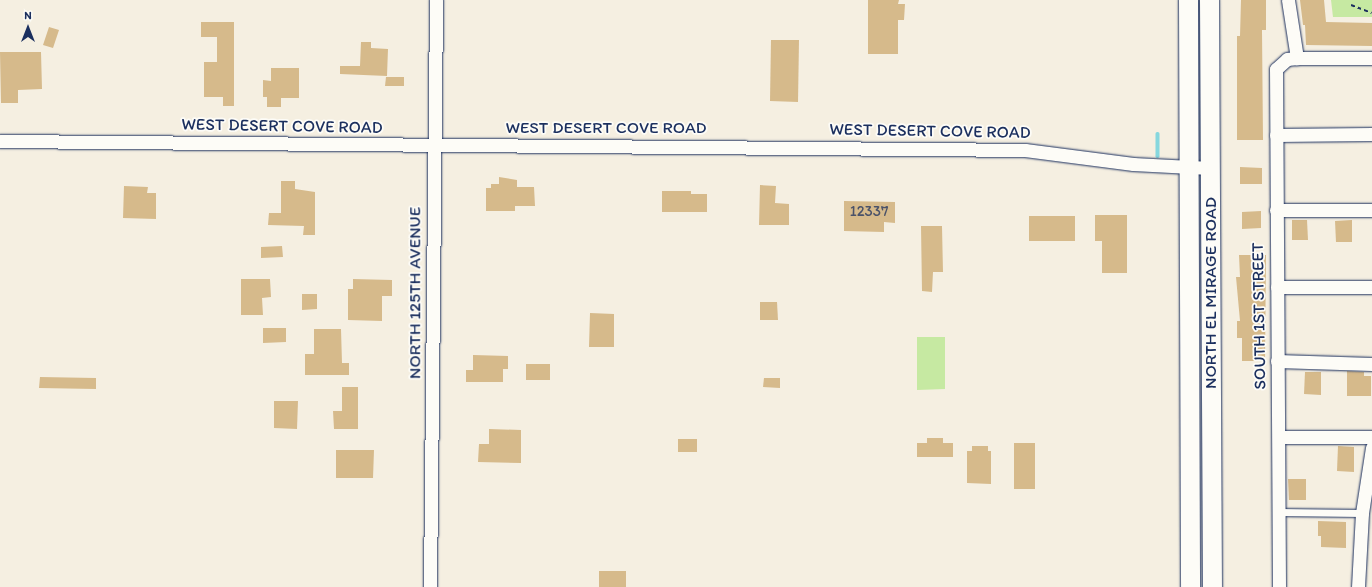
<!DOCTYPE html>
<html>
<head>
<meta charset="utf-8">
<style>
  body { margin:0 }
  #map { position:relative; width:1372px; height:587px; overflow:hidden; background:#f5efe1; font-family:Itim,sans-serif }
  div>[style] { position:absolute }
  .green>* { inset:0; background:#c6e9a2 }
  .stream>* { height:3.5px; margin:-1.75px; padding:0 1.75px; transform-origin:1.75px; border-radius:1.75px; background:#86d7de }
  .building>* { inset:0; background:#d6ba8b }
  .path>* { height:2px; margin-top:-1px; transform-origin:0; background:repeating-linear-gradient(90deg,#1b2f5e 0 4px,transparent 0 7px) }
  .roads { filter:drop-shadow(0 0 1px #1b2f5e) drop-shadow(0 0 1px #1b2f5e) }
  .service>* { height:7px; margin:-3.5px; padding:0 3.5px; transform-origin:3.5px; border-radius:3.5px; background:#fdfcf7 }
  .minor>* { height:13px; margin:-6.5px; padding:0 6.5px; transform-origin:6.5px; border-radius:6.5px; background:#fdfcf7 }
  .secondary>* { height:19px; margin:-9.5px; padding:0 9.5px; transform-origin:9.5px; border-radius:9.5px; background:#fdfcf7 }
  span { translate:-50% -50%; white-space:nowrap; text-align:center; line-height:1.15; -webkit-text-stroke:3.5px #fdfcf7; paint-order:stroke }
  .number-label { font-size:15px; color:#4a5269 }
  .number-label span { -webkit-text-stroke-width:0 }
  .street-label { font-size:17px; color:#1b2f5e }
  .north { position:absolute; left:8px; top:8px; width:40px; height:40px; -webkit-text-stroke:3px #fdfcf7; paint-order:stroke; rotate:0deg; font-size:11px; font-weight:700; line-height:16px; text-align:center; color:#1b2f5e }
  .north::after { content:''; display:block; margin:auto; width:14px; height:18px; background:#1b2f5e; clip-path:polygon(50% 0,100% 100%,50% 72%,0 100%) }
</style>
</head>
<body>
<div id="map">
  <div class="green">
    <div style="clip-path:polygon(1331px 0,1372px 0,1372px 17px,1333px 17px)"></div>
    <div style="clip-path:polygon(917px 337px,945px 337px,945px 389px,917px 390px)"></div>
  </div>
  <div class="stream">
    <div style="left:1158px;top:134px;width:22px;rotate:90deg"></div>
  </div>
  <div class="building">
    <div style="clip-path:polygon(868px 0,899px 0,898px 4px,905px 4px,904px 20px,898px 20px,898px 54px,868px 54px)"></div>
    <div style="clip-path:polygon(1241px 0,1266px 0,1266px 30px,1262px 30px,1263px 140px,1237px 140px,1237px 36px,1240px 36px)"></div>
    <div style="clip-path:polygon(1300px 0,1324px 0,1326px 22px,1372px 23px,1372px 46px,1306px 45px,1305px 25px,1303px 25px)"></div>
    <div style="clip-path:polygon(201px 22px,234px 22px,234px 106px,223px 106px,223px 97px,204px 97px,204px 62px,217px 62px,217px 37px,201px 37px)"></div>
    <div style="clip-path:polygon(49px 27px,59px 30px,53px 48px,43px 45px)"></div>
    <div style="clip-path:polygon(771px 40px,799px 40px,798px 102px,770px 101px)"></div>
    <div style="clip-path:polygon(361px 42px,371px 42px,371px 48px,388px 49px,387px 76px,340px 74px,340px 66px,360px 66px)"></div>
    <div style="clip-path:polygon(0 52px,41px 52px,42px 89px,18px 90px,18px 103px,1px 103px)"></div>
    <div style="clip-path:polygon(271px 68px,299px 68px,299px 98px,281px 98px,281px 107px,267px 107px,267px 97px,263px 97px,263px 80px,271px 81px)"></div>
    <div style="clip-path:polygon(386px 77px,404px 77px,404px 86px,385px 86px)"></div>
    <div style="clip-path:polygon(1240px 167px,1262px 168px,1262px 184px,1240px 184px)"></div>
    <div style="clip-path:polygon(499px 177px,517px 180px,517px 187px,534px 187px,535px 206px,515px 206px,515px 211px,486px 211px,486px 188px,491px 188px,491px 184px,499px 184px)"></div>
    <div style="clip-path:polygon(281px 181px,295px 181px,295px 189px,315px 192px,315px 235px,303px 235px,304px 226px,268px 225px,269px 213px,281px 213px)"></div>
    <div style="clip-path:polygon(760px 185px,776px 186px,775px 203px,789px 204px,789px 225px,759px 225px)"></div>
    <div style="clip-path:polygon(124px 186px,148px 187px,147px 193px,156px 193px,156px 219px,123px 218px)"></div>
    <div style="clip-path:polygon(662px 191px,691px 191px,691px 194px,707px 194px,707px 212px,662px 212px)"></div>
    <div style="clip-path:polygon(844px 201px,895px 202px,895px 223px,884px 222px,884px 232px,844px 231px)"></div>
    <div style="clip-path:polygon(1261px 211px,1261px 228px,1242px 229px,1242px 212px)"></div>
    <div style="clip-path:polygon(1095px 215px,1127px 215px,1127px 273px,1102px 273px,1102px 241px,1095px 241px)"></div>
    <div style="clip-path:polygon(1029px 216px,1075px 216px,1075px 241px,1029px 241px)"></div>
    <div style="clip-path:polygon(1292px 220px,1307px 220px,1308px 240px,1292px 240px)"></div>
    <div style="clip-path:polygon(1352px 220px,1352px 242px,1336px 242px,1335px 221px)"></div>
    <div style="clip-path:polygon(921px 226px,942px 226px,943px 272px,933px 272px,932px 292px,922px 291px)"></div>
    <div style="clip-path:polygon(282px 246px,283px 257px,261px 258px,261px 247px)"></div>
    <div style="clip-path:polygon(1239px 255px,1266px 255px,1265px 361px,1242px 361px,1242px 338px,1237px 338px,1237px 321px,1240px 321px,1236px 277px,1240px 277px)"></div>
    <div style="clip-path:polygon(241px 279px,270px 279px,271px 297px,262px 298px,263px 315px,241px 315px)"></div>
    <div style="clip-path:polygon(353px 279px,392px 280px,392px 296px,382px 296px,382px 321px,348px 320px,348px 289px,353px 289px)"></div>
    <div style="clip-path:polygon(302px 294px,317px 294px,317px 309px,302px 310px)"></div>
    <div style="clip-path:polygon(760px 302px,777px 302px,778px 320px,760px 320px)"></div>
    <div style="clip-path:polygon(590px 313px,614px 314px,614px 347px,589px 347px)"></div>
    <div style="clip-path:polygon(263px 328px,286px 328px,286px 342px,263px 343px)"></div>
    <div style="clip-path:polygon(314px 329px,341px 329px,342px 363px,349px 363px,349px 375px,305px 375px,305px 354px,314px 354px)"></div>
    <div style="clip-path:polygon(473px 355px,508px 356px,508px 369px,503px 369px,503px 382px,466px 382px,466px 370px,473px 370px)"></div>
    <div style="clip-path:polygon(526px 364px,550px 364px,550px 380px,526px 380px)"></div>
    <div style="clip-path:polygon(1347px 371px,1364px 372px,1364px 376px,1371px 376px,1371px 396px,1347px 396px)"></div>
    <div style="clip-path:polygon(1305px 372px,1321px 372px,1321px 395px,1304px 394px)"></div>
    <div style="clip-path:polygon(40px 377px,96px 378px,96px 389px,39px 388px)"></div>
    <div style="clip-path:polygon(764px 378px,780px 378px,780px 388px,763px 387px)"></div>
    <div style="clip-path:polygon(342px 387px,358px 387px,358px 429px,334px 429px,333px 411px,342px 411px)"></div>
    <div style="clip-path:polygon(274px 401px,298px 401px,297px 429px,274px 428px)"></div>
    <div style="clip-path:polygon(489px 429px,521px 430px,521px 463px,478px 462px,479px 444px,489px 444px)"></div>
    <div style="clip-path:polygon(927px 438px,943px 438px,943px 443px,953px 443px,953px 457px,917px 457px,917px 443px,927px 443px)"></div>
    <div style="clip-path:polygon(678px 439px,697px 439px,697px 452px,678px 452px)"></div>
    <div style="clip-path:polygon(1014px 443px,1035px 443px,1035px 489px,1014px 489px)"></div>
    <div style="clip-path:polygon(972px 446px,988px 446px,988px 451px,991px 451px,991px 484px,967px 483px,967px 451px,972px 451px)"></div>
    <div style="clip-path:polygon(1338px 446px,1354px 447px,1354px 472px,1337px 471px)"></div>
    <div style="clip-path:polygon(336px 450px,374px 450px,373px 478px,336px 478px)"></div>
    <div style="clip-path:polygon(1288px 479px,1306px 479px,1306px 500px,1289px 500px)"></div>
    <div style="clip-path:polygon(1318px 521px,1346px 522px,1346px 548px,1321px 547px,1321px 536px,1318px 536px)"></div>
    <div style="clip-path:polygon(599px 571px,626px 571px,626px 587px,599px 587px)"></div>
  </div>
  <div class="path">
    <div style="left:1351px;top:5px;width:22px;rotate:21deg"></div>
  </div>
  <div class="roads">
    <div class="service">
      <div style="left:1278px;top:512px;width:84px;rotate:0.7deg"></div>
    </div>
    <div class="minor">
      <div style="left:1288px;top:0;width:59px;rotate:81.2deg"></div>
      <div style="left:1276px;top:135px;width:96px;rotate:-0.6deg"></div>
      <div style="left:0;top:141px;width:1025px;rotate:0.5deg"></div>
      <div style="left:1025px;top:150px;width:109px;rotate:7.4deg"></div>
      <div style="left:1133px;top:164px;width:77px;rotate:3deg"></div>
      <div style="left:1276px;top:210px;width:96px"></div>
      <div style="left:1277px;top:287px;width:95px"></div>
      <div style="left:1277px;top:361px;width:95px;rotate:1.8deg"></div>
      <div style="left:1279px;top:437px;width:93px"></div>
      <div style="left:430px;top:587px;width:587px;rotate:-89.41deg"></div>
      <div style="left:1279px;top:587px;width:518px;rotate:-90.33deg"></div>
      <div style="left:1276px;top:69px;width:15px;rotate:-42deg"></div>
      <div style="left:1287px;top:59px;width:10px;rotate:-6deg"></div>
      <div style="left:1297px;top:58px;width:75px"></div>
      <div style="left:1358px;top:587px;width:74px;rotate:-86.9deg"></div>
      <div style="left:1362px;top:513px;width:66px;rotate:-81.3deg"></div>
    </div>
    <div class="secondary">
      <div style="left:1188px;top:0;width:587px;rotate:89.8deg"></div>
      <div style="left:1209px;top:0;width:587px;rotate:89.71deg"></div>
    </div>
  </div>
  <div class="number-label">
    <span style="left:869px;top:212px">12337</span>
  </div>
  <div class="street-label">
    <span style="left:282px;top:126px;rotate:1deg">WEST DESERT COVE ROAD</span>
    <span style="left:606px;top:128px">WEST DESERT COVE ROAD</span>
    <span style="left:930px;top:131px;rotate:1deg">WEST DESERT COVE ROAD</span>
    <span style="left:415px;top:293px;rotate:-90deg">NORTH 125TH AVENUE</span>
    <span style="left:1211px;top:293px;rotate:-90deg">NORTH EL MIRAGE ROAD</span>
    <span style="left:1259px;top:316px;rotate:-91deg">SOUTH 1ST STREET</span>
  </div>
  <div class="north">N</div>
</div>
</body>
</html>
